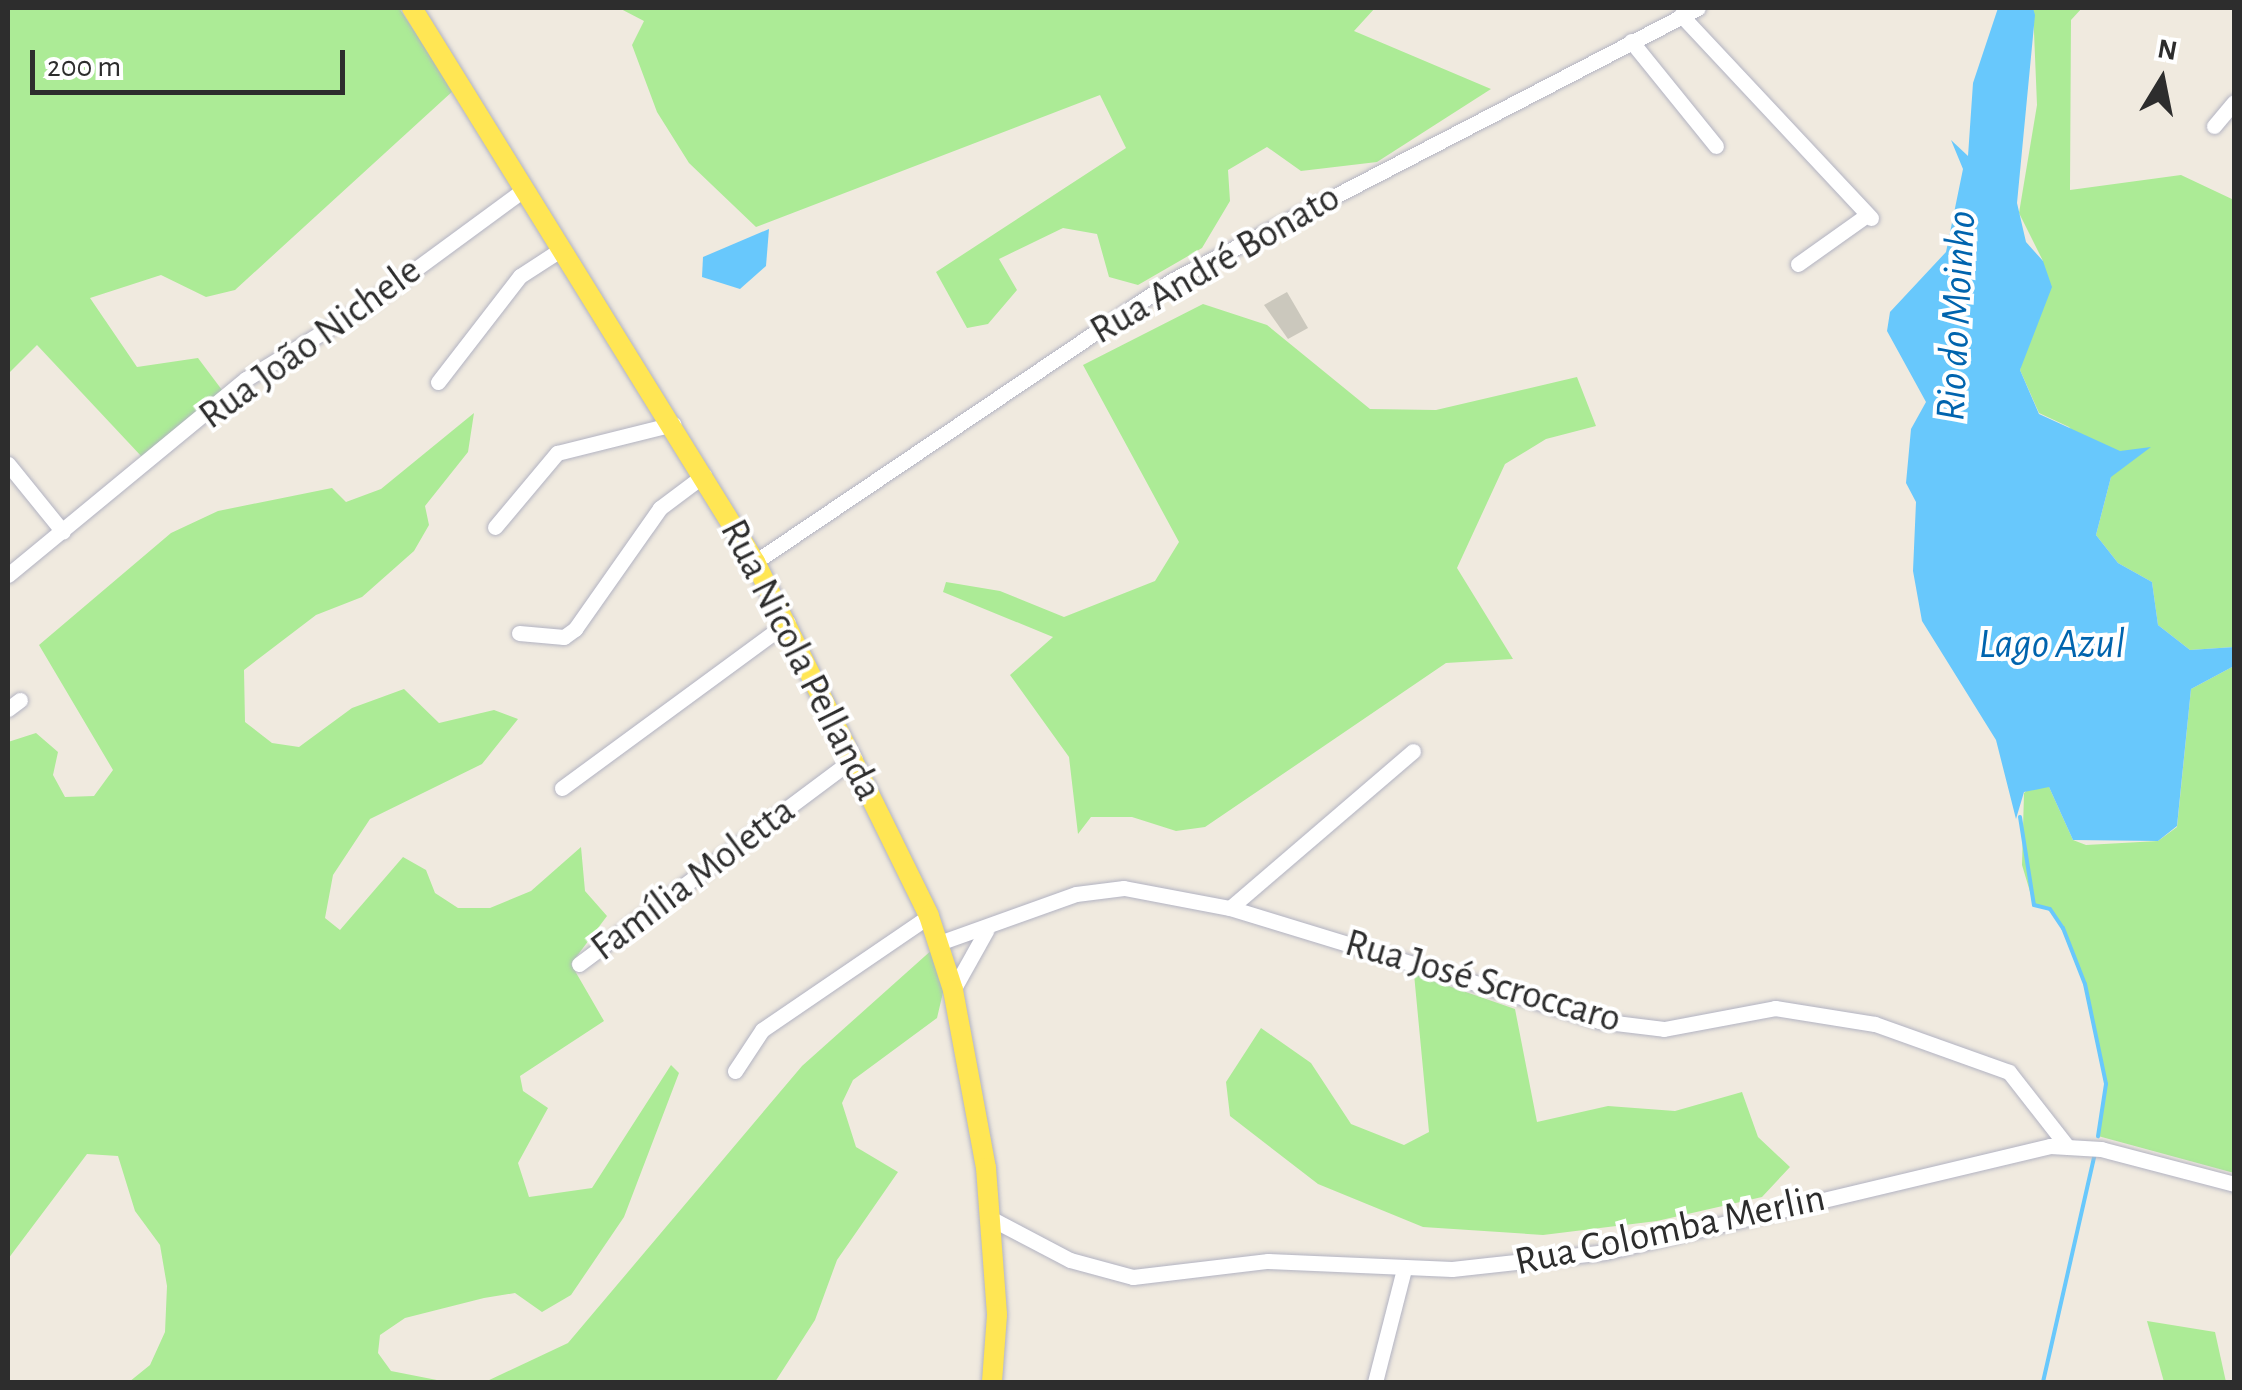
<!DOCTYPE html>
<html>
<head>
<meta charset="utf-8">
<style>
  body { margin:0 }
  #map { position:relative; width:2242px; height:1390px; overflow:hidden; background:#f0eadf; font-family:"Alegreya Sans",sans-serif }
  div>[style] { position:absolute }
  .green>* { inset:0; background:#aceb96 }
  .water>* { inset:0; background:#68c8fc }
  .stream>* { height:4px; margin:-2px; padding:0 2px; transform-origin:2px; border-radius:2px; background:#68c8fc }
  .building>* { inset:0; background:#cbc8bd }
  .roads { filter:drop-shadow(0 0 2px #b2b3c2) drop-shadow(0 0 2px #b2b3c2) }
  .minor>* { height:15px; margin:-7.5px; padding:0 7.5px; transform-origin:7.5px; border-radius:7.5px; background:#fff }
  .major>* { height:20px; margin:-10px; padding:0 10px; transform-origin:10px; border-radius:10px; background:#ffe654 }
  span { translate:-50% -50%; white-space:nowrap; text-align:center; line-height:1.15; -webkit-text-stroke:8px #fff; paint-order:stroke }
  .street-label { font-size:40px; color:#2d2d2d }
  .water-label { font-size:42px; color:#0064ae; font-style:italic }
  .frame { position:absolute; inset:0; border:10px solid #2d2d2d; pointer-events:none }
  .north { position:absolute; left:2112px; top:30px; width:100px; height:100px; -webkit-text-stroke:8px #fff; paint-order:stroke; rotate:10deg; font-size:28px; font-weight:700; line-height:40px; text-align:center; color:#2d2d2d }
  .north::after { content:''; display:block; margin:auto; width:35px; height:45px; background:#2d2d2d; clip-path:polygon(50% 0,100% 100%,50% 72%,0 100%) }
  .scale { position:absolute; left:30px; top:50px; width:315px; height:45px; box-sizing:border-box; border:5px solid #2d2d2d; border-top:0; padding-left:12px; font-size:30px; line-height:35px; white-space:nowrap; color:#2d2d2d; -webkit-text-stroke:8px #fff; paint-order:stroke }
</style>
</head>
<body>
<div id="map">
  <div class="green">
    <div style="clip-path:polygon(8px 8px,399px 8px,454px 90px,235px 290px,206px 297px,161px 275px,90px 298px,137px 367px,198px 358px,222px 390px,142px 457px,37px 345px,8px 374px)"></div>
    <div style="clip-path:polygon(619px 8px,1375px 8px,1354px 31px,1491px 89px,1377px 162px,1301px 171px,1267px 147px,1228px 170px,1230px 201px,1202px 248px,1138px 285px,1109px 277px,1097px 234px,1063px 228px,999px 259px,1017px 290px,988px 324px,967px 328px,936px 272px,1126px 148px,1100px 95px,756px 227px,689px 163px,657px 112px,632px 45px,644px 21px)"></div>
    <div style="clip-path:polygon(2033px 8px,2082px 8px,2071px 20px,2070px 190px,2181px 175px,2234px 200px,2234px 647px,2190px 650px,2158px 625px,2152px 582px,2118px 563px,2096px 535px,2111px 477px,2069px 427px,2039px 413px,2020px 370px,2043px 261px,2019px 213px,2037px 105px)"></div>
    <div style="clip-path:polygon(1203px 304px,1267px 325px,1370px 409px,1436px 410px,1577px 377px,1596px 426px,1546px 439px,1505px 464px,1457px 568px,1513px 659px,1446px 663px,1205px 827px,1176px 831px,1132px 817px,1091px 817px,1078px 834px,1069px 757px,1010px 675px,1053px 637px,943px 592px,946px 582px,1000px 591px,1064px 617px,1155px 581px,1179px 542px,1083px 365px)"></div>
    <div style="clip-path:polygon(474px 413px,468px 452px,425px 506px,429px 525px,414px 551px,362px 597px,316px 615px,244px 670px,245px 722px,272px 743px,299px 747px,352px 708px,404px 689px,439px 723px,494px 710px,518px 719px,482px 764px,370px 819px,333px 875px,325px 918px,340px 930px,403px 857px,426px 870px,435px 893px,458px 908px,490px 908px,531px 891px,581px 847px,585px 891px,607px 916px,571px 964px,604px 1021px,520px 1076px,523px 1091px,548px 1108px,518px 1163px,529px 1197px,592px 1188px,671px 1065px,679px 1073px,624px 1217px,571px 1295px,542px 1312px,515px 1293px,484px 1298px,405px 1318px,380px 1335px,378px 1353px,391px 1371px,447px 1382px,129px 1382px,150px 1365px,165px 1332px,167px 1286px,160px 1245px,135px 1211px,118px 1156px,87px 1154px,8px 1259px,8px 742px,36px 733px,58px 752px,53px 775px,65px 797px,94px 796px,113px 770px,39px 645px,171px 533px,218px 511px,332px 488px,346px 502px,381px 489px)"></div>
    <div style="clip-path:polygon(2234px 666px,2234px 1173px,2098px 1136px,2106px 1084px,2085px 984px,2063px 928px,2050px 909px,2034px 905px,2022px 865px,2024px 793px,2033px 785px,2049px 787px,2073px 840px,2086px 845px,2158px 841px,2177px 827px,2191px 689px)"></div>
    <div style="clip-path:polygon(934px 948px,945px 984px,937px 1018px,853px 1080px,842px 1103px,856px 1147px,898px 1172px,837px 1260px,815px 1320px,775px 1382px,485px 1382px,568px 1343px,802px 1066px)"></div>
    <div style="clip-path:polygon(1414px 974px,1515px 1009px,1537px 1122px,1608px 1106px,1675px 1111px,1742px 1092px,1758px 1137px,1790px 1167px,1762px 1197px,1657px 1221px,1543px 1235px,1423px 1227px,1318px 1184px,1230px 1116px,1226px 1082px,1261px 1028px,1311px 1063px,1351px 1124px,1404px 1145px,1429px 1132px)"></div>
    <div style="clip-path:polygon(2147px 1321px,2215px 1332px,2226px 1382px,2164px 1382px)"></div>
  </div>
  <div class="water">
    <div style="clip-path:polygon(1998px 8px,2033px 8px,2035px 15px,2017px 203px,2026px 242px,2043px 261px,2052px 287px,2020px 370px,2039px 414px,2120px 451px,2151px 447px,2111px 477px,2096px 535px,2118px 563px,2152px 582px,2158px 625px,2190px 650px,2234px 647px,2234px 666px,2191px 689px,2177px 826px,2158px 841px,2073px 840px,2049px 787px,2024px 792px,2016px 819px,1996px 740px,1922px 621px,1913px 571px,1916px 502px,1906px 483px,1911px 429px,1926px 402px,1887px 331px,1890px 312px,1946px 252px,1963px 169px,1951px 140px,1968px 156px,1973px 83px)"></div>
    <div style="clip-path:polygon(769px 229px,766px 266px,740px 289px,702px 277px,703px 257px)"></div>
  </div>
  <div class="stream">
    <div style="left:2020px;top:817px;width:89px;rotate:81deg"></div>
    <div style="left:2034px;top:905px;width:16px;rotate:14deg"></div>
    <div style="left:2050px;top:909px;width:23px;rotate:56deg"></div>
    <div style="left:2063px;top:928px;width:60px;rotate:68.6deg"></div>
    <div style="left:2085px;top:984px;width:102px;rotate:78.1deg"></div>
    <div style="left:2106px;top:1084px;width:53px;rotate:98.7deg"></div>
    <div style="left:2043px;top:1382px;width:231px;rotate:-77.2deg"></div>
  </div>
  <div class="building">
    <div style="clip-path:polygon(1287px 292px,1308px 328px,1288px 339px,1264px 305px)"></div>
  </div>
  <div class="roads">
    <div class="minor">
      <div style="left:1681px;top:15px;width:278px;rotate:46.9deg"></div>
      <div style="left:1631px;top:41px;width:135px;rotate:51deg"></div>
      <div style="left:2214px;top:126px;width:31px;rotate:-50deg"></div>
      <div style="left:1798px;top:264px;width:85px;rotate:-35.4deg"></div>
      <div style="left:438px;top:382px;width:134px;rotate:-52.3deg"></div>
      <div style="left:520px;top:276px;width:48px;rotate:-33deg"></div>
      <div style="left:8px;top:464px;width:87px;rotate:51deg"></div>
      <div style="left:495px;top:527px;width:97px;rotate:-50deg"></div>
      <div style="left:557px;top:453px;width:120px;rotate:-14deg"></div>
      <div style="left:755px;top:562px;width:504px;rotate:-34.01deg"></div>
      <div style="left:1173px;top:280px;width:591px;rotate:-27.39deg"></div>
      <div style="left:8px;top:575px;width:308px;rotate:-39.5deg"></div>
      <div style="left:246px;top:379px;width:138px;rotate:-31.4deg"></div>
      <div style="left:364px;top:307px;width:196px;rotate:-36.3deg"></div>
      <div style="left:519px;top:633px;width:45px;rotate:5.1deg"></div>
      <div style="left:564px;top:637px;width:14px;rotate:-36deg"></div>
      <div style="left:575px;top:629px;width:148px;rotate:-54.9deg"></div>
      <div style="left:660px;top:508px;width:55px;rotate:-36.9deg"></div>
      <div style="left:8px;top:709px;width:15px;rotate:-37deg"></div>
      <div style="left:562px;top:788px;width:280px;rotate:-36.3deg"></div>
      <div style="left:1230px;top:908px;width:241px;rotate:-40.6deg"></div>
      <div style="left:939px;top:943px;width:145px;rotate:-19.7deg"></div>
      <div style="left:1076px;top:894px;width:48px;rotate:-7.1deg"></div>
      <div style="left:1124px;top:888px;width:108px;rotate:10.7deg"></div>
      <div style="left:1230px;top:908px;width:386px;rotate:17deg"></div>
      <div style="left:1599px;top:1021px;width:65px;rotate:7deg"></div>
      <div style="left:1664px;top:1029px;width:113px;rotate:-10.7deg"></div>
      <div style="left:1775px;top:1008px;width:101px;rotate:9.1deg"></div>
      <div style="left:1875px;top:1024px;width:142px;rotate:19.7deg"></div>
      <div style="left:2009px;top:1072px;width:93px;rotate:52deg"></div>
      <div style="left:579px;top:964px;width:344px;rotate:-36.8deg"></div>
      <div style="left:953px;top:990px;width:68px;rotate:-60.8deg"></div>
      <div style="left:735px;top:1071px;width:49px;rotate:-56.6deg"></div>
      <div style="left:762px;top:1030px;width:202px;rotate:-34.3deg"></div>
      <div style="left:990px;top:1218px;width:90px;rotate:27.7deg"></div>
      <div style="left:1070px;top:1260px;width:65px;rotate:15.1deg"></div>
      <div style="left:1133px;top:1277px;width:136px;rotate:-6.8deg"></div>
      <div style="left:1268px;top:1261px;width:184px;rotate:2.5deg"></div>
      <div style="left:1452px;top:1269px;width:154px;rotate:-6.3deg"></div>
      <div style="left:1605px;top:1252px;width:457px;rotate:-13.4deg"></div>
      <div style="left:2050px;top:1146px;width:51px;rotate:3.4deg"></div>
      <div style="left:2101px;top:1149px;width:138px;rotate:14.7deg"></div>
      <div style="left:1375px;top:1382px;width:117px;rotate:-75.6deg"></div>
    </div>
    <div class="major">
      <div style="left:412px;top:8px;width:652px;rotate:58.24deg"></div>
      <div style="left:755px;top:562px;width:394px;rotate:63.8deg"></div>
      <div style="left:929px;top:916px;width:78px;rotate:72deg"></div>
      <div style="left:953px;top:990px;width:181px;rotate:79.5deg"></div>
      <div style="left:986px;top:1168px;width:147px;rotate:85.7deg"></div>
      <div style="left:997px;top:1315px;width:67px;rotate:94.3deg"></div>
    </div>
  </div>
  <div class="street-label">
    <span style="left:1215px;top:264px;rotate:-30deg">Rua André Bonato</span>
    <span style="left:310px;top:343px;rotate:-36deg">Rua João Nichele</span>
    <span style="left:801px;top:660px;rotate:63deg">Rua Nicola Pellanda</span>
    <span style="left:693px;top:879px;rotate:-37deg">Família Moletta</span>
    <span style="left:1483px;top:981px;rotate:16deg">Rua José Scroccaro</span>
    <span style="left:1670px;top:1230px;rotate:-12deg">Rua Colomba Merlin</span>
  </div>
  <div class="water-label">
    <span style="left:1956px;top:316px;rotate:-87deg">Rio do Moinho</span>
    <span style="left:2052px;top:644px">Lago Azul</span>
  </div>
  <div class="frame"></div>
  <div class="north">N</div>
  <div class="scale">200 m</div>
</div>
</body>
</html>
